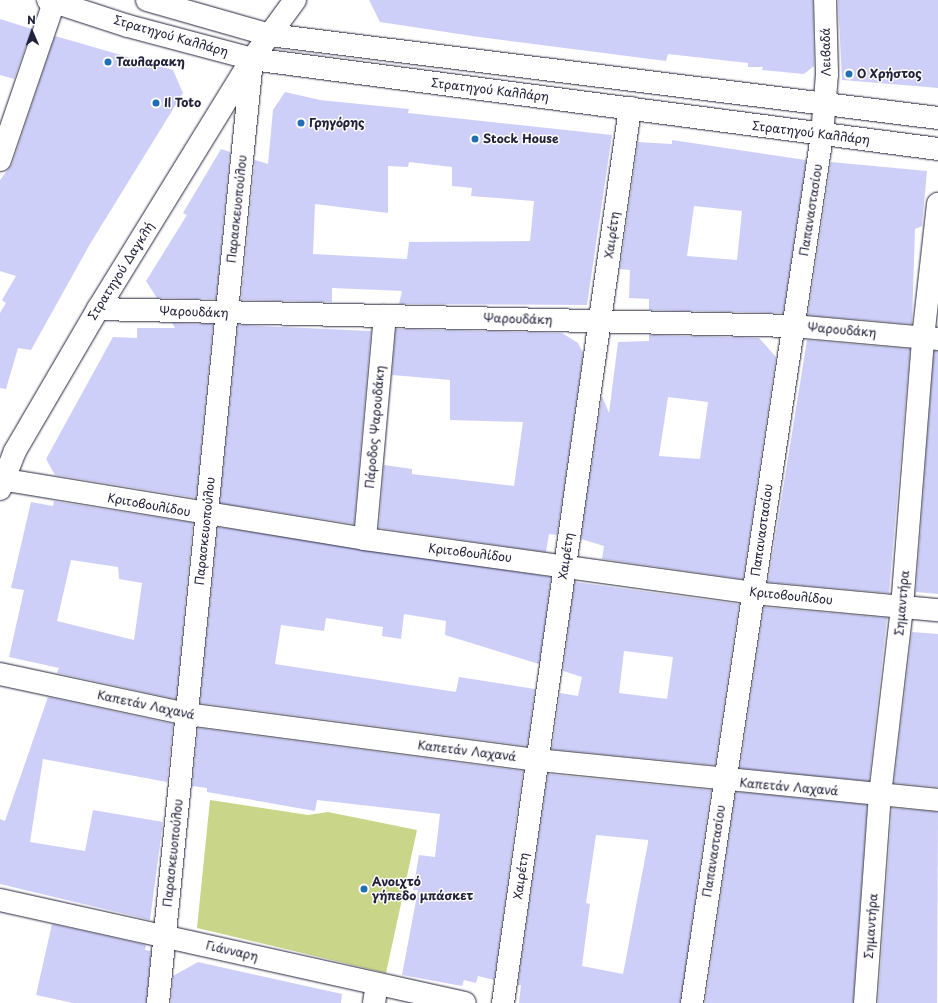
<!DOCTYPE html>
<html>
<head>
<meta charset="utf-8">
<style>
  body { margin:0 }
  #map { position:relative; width:938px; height:1003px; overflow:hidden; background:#fff; font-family:"Playpen Sans",sans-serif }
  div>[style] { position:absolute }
  .green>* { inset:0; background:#c9d588 }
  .building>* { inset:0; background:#cecff8 }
  .roads { filter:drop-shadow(0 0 1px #22223b) drop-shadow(0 0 1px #22223b) }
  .minor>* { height:22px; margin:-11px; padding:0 11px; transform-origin:11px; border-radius:11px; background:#fff }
  .major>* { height:22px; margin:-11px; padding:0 11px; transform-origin:11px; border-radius:11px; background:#fff }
  .dots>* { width:11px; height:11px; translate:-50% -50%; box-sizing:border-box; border:2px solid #fff; border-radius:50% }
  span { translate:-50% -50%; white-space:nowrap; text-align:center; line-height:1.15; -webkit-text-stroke:3px #fff; paint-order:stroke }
  .street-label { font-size:12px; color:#22223b }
  .poi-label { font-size:12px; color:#22223b; font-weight:700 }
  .left { translate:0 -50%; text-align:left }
  .north { position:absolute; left:12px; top:12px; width:40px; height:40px; -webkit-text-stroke:3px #fff; paint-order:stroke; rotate:358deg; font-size:11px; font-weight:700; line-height:16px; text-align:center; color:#22223b }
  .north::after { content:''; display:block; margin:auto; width:14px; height:18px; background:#22223b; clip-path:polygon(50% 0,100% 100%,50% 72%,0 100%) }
</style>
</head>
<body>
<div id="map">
  <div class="green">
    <div style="clip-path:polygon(210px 800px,308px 815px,328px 812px,417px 830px,386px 973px,197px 928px)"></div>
  </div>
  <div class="building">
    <div style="clip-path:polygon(369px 0,813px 0,814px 66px,804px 74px,762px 70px,763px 67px,748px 67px,748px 63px,668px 54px,666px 61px,479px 37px,380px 22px)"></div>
    <div style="clip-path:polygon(838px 0,938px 0,938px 88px,842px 80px)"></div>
    <div style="clip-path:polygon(0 19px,32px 29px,14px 79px,0 75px)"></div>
    <div style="clip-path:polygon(55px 36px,173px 70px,183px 93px,90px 244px,31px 350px,18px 348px,6px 389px,0 388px,0 313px,6px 303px,2px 300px,16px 276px,0 271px,0 180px,12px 164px)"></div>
    <div style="clip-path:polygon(evenodd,285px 92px,320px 100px,409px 109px,408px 113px,612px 135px,587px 305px,399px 304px,402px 291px,332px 288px,332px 302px,241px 300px,255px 160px,268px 164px,273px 110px,285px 92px,409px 162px,452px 167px,452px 186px,472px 188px,471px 196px,534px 201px,530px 241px,409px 242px,407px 259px,313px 254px,315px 204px,388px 213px,388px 166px,408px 167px,409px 162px)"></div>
    <div style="clip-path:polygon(evenodd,672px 140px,806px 160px,783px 313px,649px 310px,649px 299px,629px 298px,630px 270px,620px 269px,638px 142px,672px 144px,672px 140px,694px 206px,742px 211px,737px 260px,687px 256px,694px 206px)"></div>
    <div style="clip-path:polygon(221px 149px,230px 152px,216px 299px,157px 298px,146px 281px,187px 215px,183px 213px)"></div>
    <div style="clip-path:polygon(831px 162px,927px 171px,922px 226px,915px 229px,912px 324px,808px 315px)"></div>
    <div style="clip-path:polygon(172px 323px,213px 324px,196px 498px,55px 475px,46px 459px,113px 337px,137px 338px,137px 328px,175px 328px)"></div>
    <div style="clip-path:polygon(238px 325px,371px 331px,354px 524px,220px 503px)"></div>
    <div style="clip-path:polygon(396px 329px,562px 333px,578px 343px,583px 353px,557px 535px,549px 534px,546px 552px,379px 528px,384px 465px,412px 469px,412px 474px,514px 486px,523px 422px,450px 420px,450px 380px,392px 375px)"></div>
    <div style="clip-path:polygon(evenodd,649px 335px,759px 338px,776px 357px,743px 579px,602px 559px,604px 546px,581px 539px,602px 396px,609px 413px,618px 342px,649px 341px,649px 335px,668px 397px,708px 402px,700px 459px,659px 456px,668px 397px)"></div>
    <div style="clip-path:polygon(807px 340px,910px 349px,889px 593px,768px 582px)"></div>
    <div style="clip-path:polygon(934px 351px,938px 351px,938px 594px,916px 592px)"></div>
    <div style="clip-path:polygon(evenodd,54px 501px,193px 523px,176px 699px,57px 673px,59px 668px,9px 657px,24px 590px,11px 588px,31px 502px,53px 506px,54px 501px,71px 560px,118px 567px,119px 579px,142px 583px,134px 640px,57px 621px,71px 560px)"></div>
    <div style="clip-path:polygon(218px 527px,551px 577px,539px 664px,445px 635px,446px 621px,404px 614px,401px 639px,382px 636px,383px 627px,326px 618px,324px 631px,281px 625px,275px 664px,456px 692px,459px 677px,535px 689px,527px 746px,200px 703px)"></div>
    <div style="clip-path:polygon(evenodd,575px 582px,739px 604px,715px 765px,552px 749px,560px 693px,578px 696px,582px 677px,563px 671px,575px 582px,624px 651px,673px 657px,667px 699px,619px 693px,624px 651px)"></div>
    <div style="clip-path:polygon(764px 607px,887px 618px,869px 781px,740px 768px)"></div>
    <div style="clip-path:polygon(912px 632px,938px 634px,938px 787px,894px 783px)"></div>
    <div style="clip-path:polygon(48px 697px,173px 724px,167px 782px,43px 759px,30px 842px,85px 851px,93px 810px,163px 822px,150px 920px,0 884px,0 819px,5px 821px)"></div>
    <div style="clip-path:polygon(198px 728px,523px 771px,494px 980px,478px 976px,476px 983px,464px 980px,462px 986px,402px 975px,418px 890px,413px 890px,419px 855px,435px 857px,440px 814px,317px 800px,315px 811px,207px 792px,207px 788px,192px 786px)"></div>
    <div style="clip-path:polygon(evenodd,548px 774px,711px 790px,680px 1003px,519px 1003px,521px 985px,518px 985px,548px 774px,596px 835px,648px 840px,648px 843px,623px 974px,582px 966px,590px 904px,586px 903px,596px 835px)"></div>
    <div style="clip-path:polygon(736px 792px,867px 805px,853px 1003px,705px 1003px)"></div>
    <div style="clip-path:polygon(892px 808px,938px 812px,937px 1003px,878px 1003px)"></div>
    <div style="clip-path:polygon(52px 924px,146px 945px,145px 950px,151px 951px,146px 1003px,73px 1003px,36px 995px)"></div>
    <div style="clip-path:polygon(198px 962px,342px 994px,341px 1003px,171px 1003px,173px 976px)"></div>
  </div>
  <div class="roads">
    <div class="minor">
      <div style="left:0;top:160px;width:167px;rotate:-71.1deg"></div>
      <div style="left:98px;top:309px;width:695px;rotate:1.4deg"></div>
      <div style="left:793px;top:326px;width:146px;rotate:5.1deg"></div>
      <div style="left:0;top:479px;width:370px;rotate:9.3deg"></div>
      <div style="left:365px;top:539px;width:392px;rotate:7.9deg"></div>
      <div style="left:753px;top:593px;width:186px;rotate:5.3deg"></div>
      <div style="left:0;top:489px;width:41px;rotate:-68.5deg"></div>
      <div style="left:15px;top:451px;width:164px;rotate:-59.7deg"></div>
      <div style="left:98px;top:309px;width:294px;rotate:-58.4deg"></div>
      <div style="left:252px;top:59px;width:73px;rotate:-53.9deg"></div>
      <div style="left:365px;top:539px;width:224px;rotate:-84.9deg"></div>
      <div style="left:0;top:674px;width:191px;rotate:12.1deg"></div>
      <div style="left:187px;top:714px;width:354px;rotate:7.5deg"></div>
      <div style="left:538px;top:760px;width:402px;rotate:5.7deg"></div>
      <div style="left:0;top:900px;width:476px;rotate:12.5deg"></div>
      <div style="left:158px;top:1003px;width:949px;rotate:-84.31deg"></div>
      <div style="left:374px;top:1003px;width:19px;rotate:-81deg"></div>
      <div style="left:503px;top:1003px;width:904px;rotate:-81.92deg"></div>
      <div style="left:692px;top:1003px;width:878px;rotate:-81.48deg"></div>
      <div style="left:822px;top:135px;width:61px;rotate:-85.3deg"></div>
      <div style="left:827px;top:74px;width:74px;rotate:-91.5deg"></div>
      <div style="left:865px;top:1003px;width:209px;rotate:-85.9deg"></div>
      <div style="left:880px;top:795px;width:189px;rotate:-83.3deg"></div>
      <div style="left:902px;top:607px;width:270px;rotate:-85.5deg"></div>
      <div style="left:923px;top:338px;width:135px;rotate:-83.6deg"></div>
    </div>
    <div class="major">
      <div style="left:48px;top:0;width:84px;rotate:18deg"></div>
      <div style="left:128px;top:26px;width:128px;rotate:14.9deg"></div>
      <div style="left:252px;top:59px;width:692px;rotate:7.47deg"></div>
      <div style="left:147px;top:0;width:128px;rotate:15.9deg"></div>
      <div style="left:270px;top:35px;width:673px;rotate:7.08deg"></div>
    </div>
  </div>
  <div class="dots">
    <div style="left:108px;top:62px;background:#1f6fb2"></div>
    <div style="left:849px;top:74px;background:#1f6fb2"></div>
    <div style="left:156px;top:103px;background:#1f6fb2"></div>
    <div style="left:301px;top:123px;background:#1f6fb2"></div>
    <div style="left:475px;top:139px;background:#1f6fb2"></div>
    <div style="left:364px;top:889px;background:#1f6fb2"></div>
  </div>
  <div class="street-label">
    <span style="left:171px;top:36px;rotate:16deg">Στρατηγού Καλλάρη</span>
    <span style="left:826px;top:52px;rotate:-91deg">Λειβαδά</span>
    <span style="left:490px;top:90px;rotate:7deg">Στρατηγού Καλλάρη</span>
    <span style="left:811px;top:133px;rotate:7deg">Στρατηγού Καλλάρη</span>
    <span style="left:237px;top:209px;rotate:-84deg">Παρασκευοπούλου</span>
    <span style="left:811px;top:210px;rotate:-81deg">Παπαναστασίου</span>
    <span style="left:612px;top:235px;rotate:-82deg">Χαιρέτη</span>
    <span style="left:121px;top:271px;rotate:-58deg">Στρατηγού Δαγκλή</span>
    <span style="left:194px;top:312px;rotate:2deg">Ψαρουδάκη</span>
    <span style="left:518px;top:319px;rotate:2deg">Ψαρουδάκη</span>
    <span style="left:842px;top:330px;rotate:5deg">Ψαρουδάκη</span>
    <span style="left:375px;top:427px;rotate:-85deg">Πάροδος Ψαρουδάκη</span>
    <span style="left:149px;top:505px;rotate:10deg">Κριτοβουλίδου</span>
    <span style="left:762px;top:530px;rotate:-82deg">Παπαναστασίου</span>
    <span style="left:205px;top:531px;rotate:-84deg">Παρασκευοπούλου</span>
    <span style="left:470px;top:553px;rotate:7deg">Κριτοβουλίδου</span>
    <span style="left:566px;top:556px;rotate:-82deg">Χαιρέτη</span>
    <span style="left:791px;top:596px;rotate:6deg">Κριτοβουλίδου</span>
    <span style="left:902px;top:603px;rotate:-85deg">Σημαντήρα</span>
    <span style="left:146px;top:705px;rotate:12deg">Καπετάν Λαχανά</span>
    <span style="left:467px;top:751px;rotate:7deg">Καπετάν Λαχανά</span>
    <span style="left:789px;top:787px;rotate:5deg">Καπετάν Λαχανά</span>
    <span style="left:714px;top:851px;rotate:-81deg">Παπαναστασίου</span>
    <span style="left:173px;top:853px;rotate:-84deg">Παρασκευοπούλου</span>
    <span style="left:521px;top:876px;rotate:-82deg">Χαιρέτη</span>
    <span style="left:871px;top:926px;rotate:-86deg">Σημαντήρα</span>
    <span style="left:232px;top:951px;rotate:13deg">Γιάνναρη</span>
  </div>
  <div class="poi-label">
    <span class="left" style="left:116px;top:62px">Ταυλαρακη</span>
    <span class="left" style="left:857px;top:74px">Ο Χρήστος</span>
    <span class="left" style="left:164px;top:103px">Il Toto</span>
    <span class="left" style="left:309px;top:123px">Γρηγόρης</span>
    <span class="left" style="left:483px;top:139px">Stock House</span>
    <span class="left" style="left:372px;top:889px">Ανοιχτό<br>γήπεδο μπάσκετ</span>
  </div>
  <div class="north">N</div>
</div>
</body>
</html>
